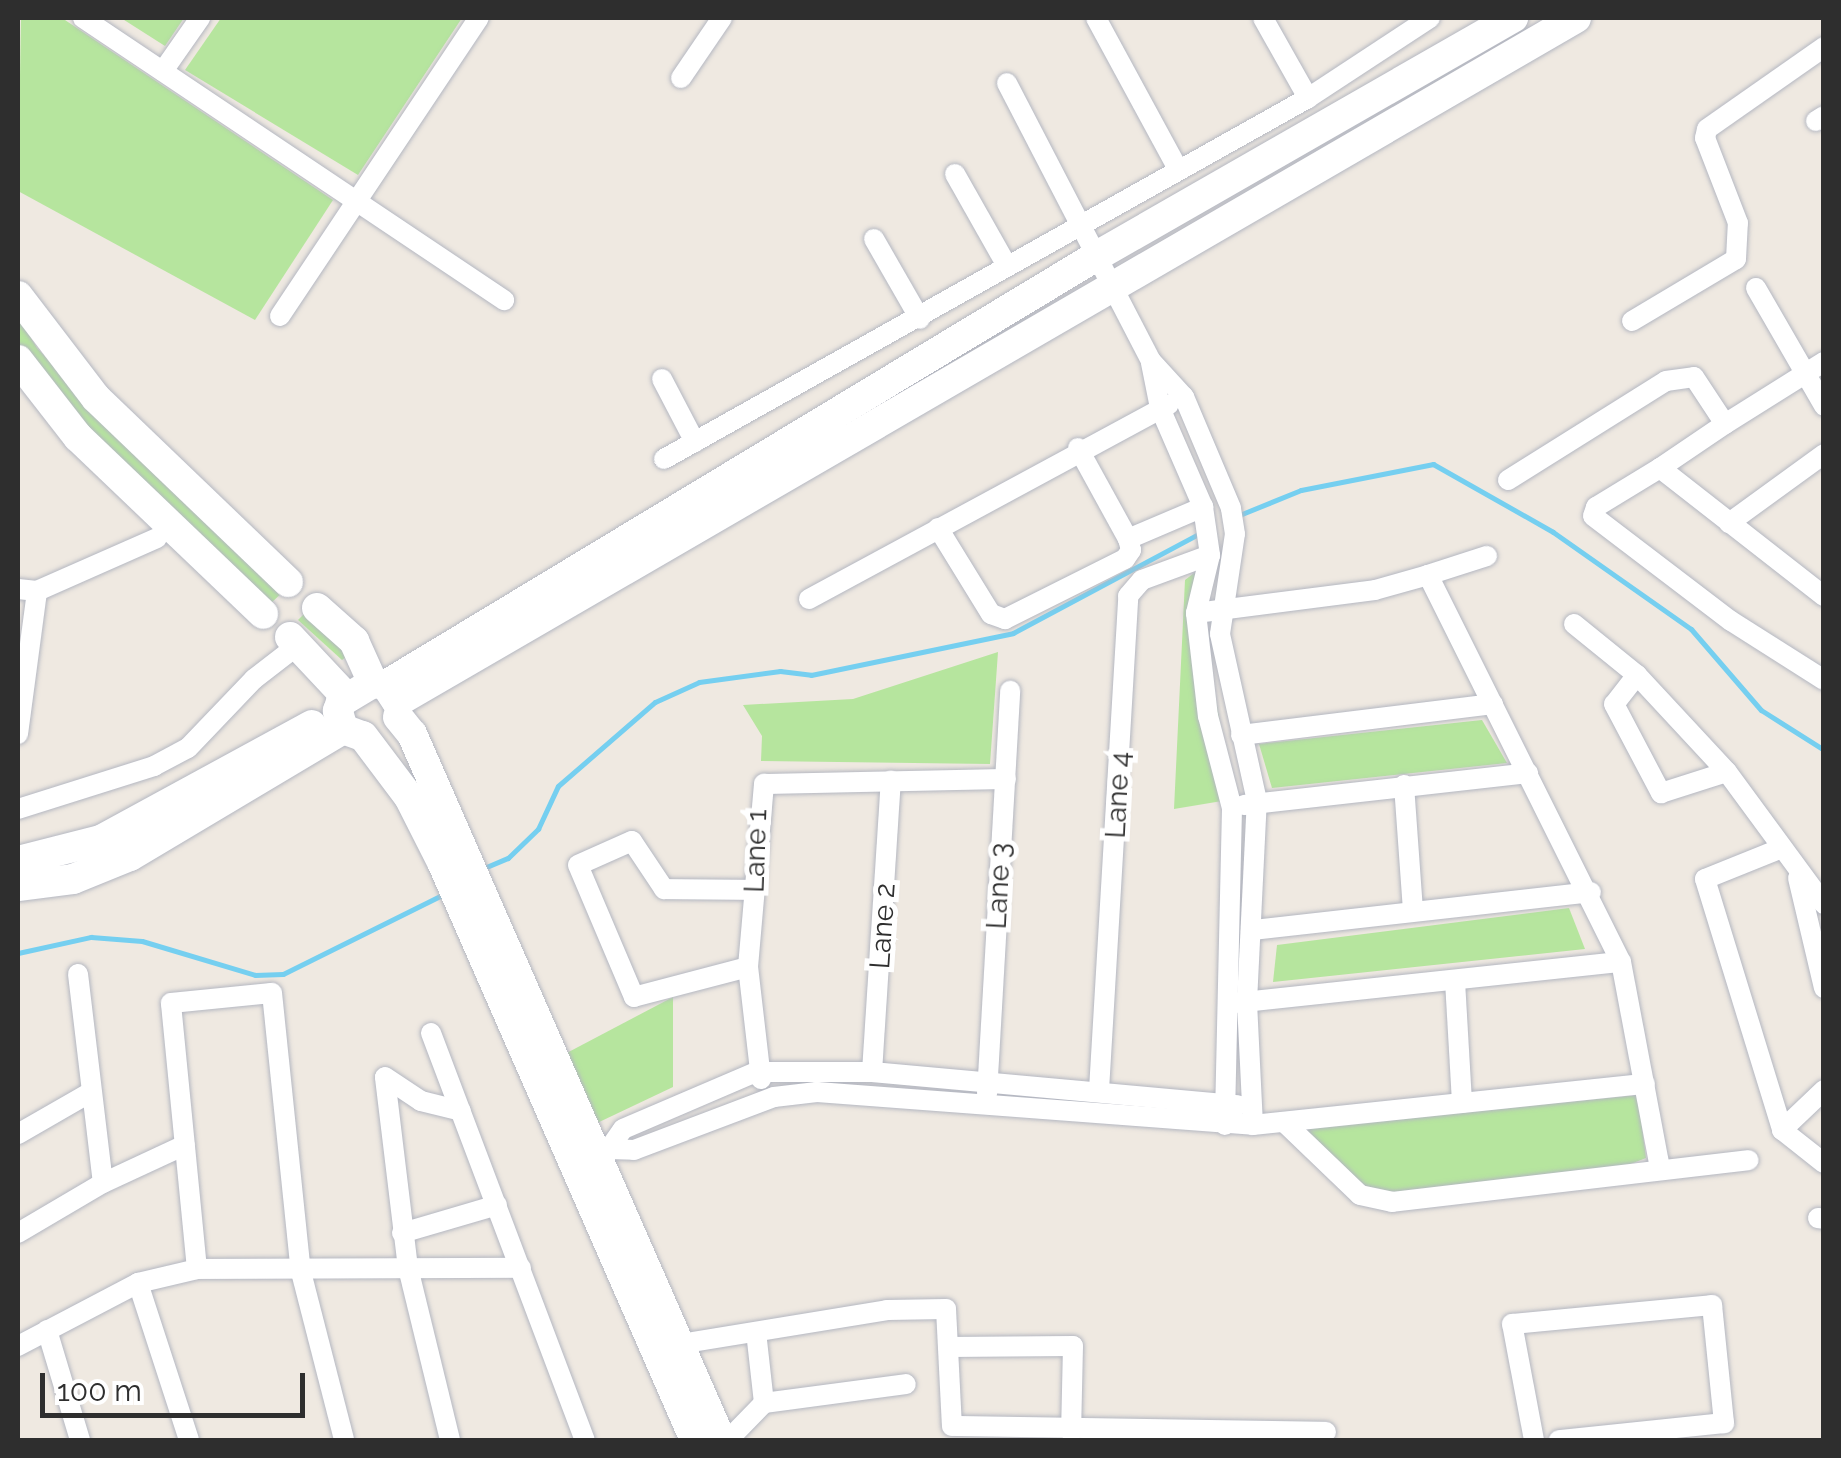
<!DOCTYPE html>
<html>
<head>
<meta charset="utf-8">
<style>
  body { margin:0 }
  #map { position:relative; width:1841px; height:1458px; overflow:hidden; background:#efe9e1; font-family:Raleway,sans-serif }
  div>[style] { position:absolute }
  .green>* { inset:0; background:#b6e59e }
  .stream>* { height:5px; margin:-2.5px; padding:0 2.5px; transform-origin:2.5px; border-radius:2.5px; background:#75cff0 }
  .roads { filter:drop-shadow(0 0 2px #b4b7c1) drop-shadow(0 0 2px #b4b7c1) }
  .street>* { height:20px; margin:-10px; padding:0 10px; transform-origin:10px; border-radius:10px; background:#fff }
  .secondary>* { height:30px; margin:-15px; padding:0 15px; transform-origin:15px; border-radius:15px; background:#fff }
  span { translate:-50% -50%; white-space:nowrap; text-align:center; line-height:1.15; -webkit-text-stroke:10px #fff; paint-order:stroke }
  .street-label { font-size:28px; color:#2e2e2e }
  .frame { position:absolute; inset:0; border:20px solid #2e2e2e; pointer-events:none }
  .scale { position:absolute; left:40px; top:1373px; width:265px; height:45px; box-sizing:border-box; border:5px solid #2e2e2e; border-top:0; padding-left:12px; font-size:30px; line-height:35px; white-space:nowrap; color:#2e2e2e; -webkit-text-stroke:8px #fff; paint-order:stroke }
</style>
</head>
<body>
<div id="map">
  <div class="green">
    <div style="clip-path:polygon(21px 18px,62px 18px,333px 200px,255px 320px,18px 191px)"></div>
    <div style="clip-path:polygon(121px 18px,184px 18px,165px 46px)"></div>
    <div style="clip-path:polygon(221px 18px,462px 18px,358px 175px,185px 70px)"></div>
    <div style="clip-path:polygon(18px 315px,37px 348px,75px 387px,285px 590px,270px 604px,72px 420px,18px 352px)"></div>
    <div style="clip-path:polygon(1202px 567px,1200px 613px,1234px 799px,1174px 809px,1185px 580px)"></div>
    <div style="clip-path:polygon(307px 611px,350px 654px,342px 660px,298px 620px)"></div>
    <div style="clip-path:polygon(998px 652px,990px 764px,761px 761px,762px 736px,743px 705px,853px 699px)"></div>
    <div style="clip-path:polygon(1482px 720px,1507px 763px,1272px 788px,1259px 744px)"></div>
    <div style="clip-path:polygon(1569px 908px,1585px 949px,1273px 982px,1277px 945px)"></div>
    <div style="clip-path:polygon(673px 997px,673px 1087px,595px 1124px,561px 1056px)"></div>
    <div style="clip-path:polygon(1638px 1095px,1646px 1158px,1628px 1165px,1377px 1195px,1296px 1129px)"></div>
  </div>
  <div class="stream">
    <div style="left:1237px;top:516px;width:69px;rotate:-22.1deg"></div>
    <div style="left:1301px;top:490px;width:135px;rotate:-11.1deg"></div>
    <div style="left:1433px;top:464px;width:138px;rotate:29.5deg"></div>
    <div style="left:1553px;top:532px;width:169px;rotate:35.1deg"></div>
    <div style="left:1691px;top:629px;width:107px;rotate:49.2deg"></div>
    <div style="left:1761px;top:710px;width:75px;rotate:32.4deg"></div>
    <div style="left:484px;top:868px;width:26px;rotate:-23deg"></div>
    <div style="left:508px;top:858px;width:42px;rotate:-44deg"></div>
    <div style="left:538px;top:829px;width:47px;rotate:-65.1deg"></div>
    <div style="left:558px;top:786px;width:128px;rotate:-40.9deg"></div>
    <div style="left:655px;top:702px;width:48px;rotate:-24.4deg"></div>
    <div style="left:699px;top:682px;width:82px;rotate:-7.7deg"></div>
    <div style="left:780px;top:671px;width:31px;rotate:7deg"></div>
    <div style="left:811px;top:675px;width:206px;rotate:-11.7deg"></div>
    <div style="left:1013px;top:633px;width:212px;rotate:-28.1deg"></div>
    <div style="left:18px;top:953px;width:75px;rotate:-12.4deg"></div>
    <div style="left:91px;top:937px;width:51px;rotate:4.5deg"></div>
    <div style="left:142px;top:941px;width:118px;rotate:16.7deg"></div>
    <div style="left:255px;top:975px;width:28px;rotate:-2deg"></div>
    <div style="left:283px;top:974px;width:182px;rotate:-26.4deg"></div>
  </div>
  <div class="roads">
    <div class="street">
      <div style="left:83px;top:18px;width:507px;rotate:33.82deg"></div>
      <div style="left:1096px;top:18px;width:172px;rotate:61.5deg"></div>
      <div style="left:1263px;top:18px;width:92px;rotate:60.6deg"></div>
      <div style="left:163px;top:71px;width:65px;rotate:-55.1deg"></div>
      <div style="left:681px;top:78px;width:73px;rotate:-55.7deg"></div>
      <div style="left:1816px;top:121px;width:9px;rotate:-32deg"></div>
      <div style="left:955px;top:174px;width:106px;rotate:60.5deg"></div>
      <div style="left:874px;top:239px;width:92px;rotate:60.1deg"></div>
      <div style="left:1756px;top:288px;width:136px;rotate:60deg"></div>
      <div style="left:280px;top:316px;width:358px;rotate:-56.3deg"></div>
      <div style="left:1632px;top:321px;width:121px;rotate:-30.8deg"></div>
      <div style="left:1736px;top:259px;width:36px;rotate:-87deg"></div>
      <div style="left:1738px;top:223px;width:91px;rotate:-111.2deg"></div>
      <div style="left:1705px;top:138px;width:9px;rotate:-77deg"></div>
      <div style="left:1707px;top:129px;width:143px;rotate:-35deg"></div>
      <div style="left:1151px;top:363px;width:46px;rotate:78.7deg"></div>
      <div style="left:1160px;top:408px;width:108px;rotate:66.5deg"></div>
      <div style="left:1203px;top:507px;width:49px;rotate:81.7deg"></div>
      <div style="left:1210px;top:555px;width:60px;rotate:103.6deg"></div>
      <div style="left:1196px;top:613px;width:104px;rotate:83.4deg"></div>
      <div style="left:1208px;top:716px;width:95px;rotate:75.4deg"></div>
      <div style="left:1232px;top:808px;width:317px;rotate:91.3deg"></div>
      <div style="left:662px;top:379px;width:71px;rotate:62.4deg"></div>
      <div style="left:1725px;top:424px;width:117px;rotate:-32.1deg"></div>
      <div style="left:1078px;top:448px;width:104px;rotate:61.2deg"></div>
      <div style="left:664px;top:459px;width:738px;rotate:-29.27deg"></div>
      <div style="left:1308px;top:98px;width:146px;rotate:-33.3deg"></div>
      <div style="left:1660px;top:468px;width:75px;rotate:148.6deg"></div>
      <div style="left:1596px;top:507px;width:9px;rotate:108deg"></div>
      <div style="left:1593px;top:516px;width:173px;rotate:37.3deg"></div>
      <div style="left:1731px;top:621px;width:110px;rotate:32.4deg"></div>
      <div style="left:1508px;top:480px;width:186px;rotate:-32.1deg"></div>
      <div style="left:1666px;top:381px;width:28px;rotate:-8deg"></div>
      <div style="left:1694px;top:377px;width:56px;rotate:56.6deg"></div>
      <div style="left:1725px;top:424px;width:78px;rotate:145.9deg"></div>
      <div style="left:1660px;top:468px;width:208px;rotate:38deg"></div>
      <div style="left:1729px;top:523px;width:117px;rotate:-36deg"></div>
      <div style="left:938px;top:528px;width:101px;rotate:58.4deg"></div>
      <div style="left:991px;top:614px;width:15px;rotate:20deg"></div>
      <div style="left:1005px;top:619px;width:134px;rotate:-26.6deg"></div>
      <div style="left:1125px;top:559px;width:11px;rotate:-56deg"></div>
      <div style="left:1131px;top:550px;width:11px;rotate:-105deg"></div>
      <div style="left:1128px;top:539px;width:82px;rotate:-23.1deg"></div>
      <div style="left:1428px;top:575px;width:62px;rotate:-17.9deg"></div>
      <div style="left:18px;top:589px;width:19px;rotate:6deg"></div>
      <div style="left:37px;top:591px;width:131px;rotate:-23.8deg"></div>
      <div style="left:809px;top:599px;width:409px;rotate:-28.4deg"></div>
      <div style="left:1196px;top:613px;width:180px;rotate:-7.3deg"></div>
      <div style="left:1375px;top:590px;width:55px;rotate:-15.8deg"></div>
      <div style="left:1428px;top:575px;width:432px;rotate:63.5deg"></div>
      <div style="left:1621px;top:962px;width:210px;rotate:79.3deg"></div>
      <div style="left:1574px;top:624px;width:81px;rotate:39deg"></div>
      <div style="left:1637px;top:675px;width:132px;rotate:47.1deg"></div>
      <div style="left:1727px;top:772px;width:164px;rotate:53.7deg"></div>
      <div style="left:1637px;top:675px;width:37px;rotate:128deg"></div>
      <div style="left:1614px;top:704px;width:101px;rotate:62.2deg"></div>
      <div style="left:1661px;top:793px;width:69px;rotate:-17.7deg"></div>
      <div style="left:18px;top:734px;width:144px;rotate:-82.4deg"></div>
      <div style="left:1241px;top:735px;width:254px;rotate:-7deg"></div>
      <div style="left:1404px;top:785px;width:125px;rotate:85.9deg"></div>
      <div style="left:1244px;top:805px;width:286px;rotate:-6.4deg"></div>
      <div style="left:18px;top:809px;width:143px;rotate:-17.5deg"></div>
      <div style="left:154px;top:766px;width:38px;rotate:-28deg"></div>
      <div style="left:188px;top:748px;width:95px;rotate:-46.3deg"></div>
      <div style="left:254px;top:679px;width:56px;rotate:-37.7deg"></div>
      <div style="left:1782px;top:848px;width:83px;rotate:158.1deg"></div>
      <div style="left:1705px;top:879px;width:263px;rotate:72.9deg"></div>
      <div style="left:1782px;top:1130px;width:53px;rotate:38.2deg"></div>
      <div style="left:1798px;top:878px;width:113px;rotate:76.7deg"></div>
      <div style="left:1253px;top:930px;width:340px;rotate:-6.4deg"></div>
      <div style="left:748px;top:967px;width:118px;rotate:165.3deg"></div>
      <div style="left:634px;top:997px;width:143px;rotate:-113deg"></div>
      <div style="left:578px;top:865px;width:59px;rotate:-24deg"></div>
      <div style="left:632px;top:841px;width:58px;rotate:56.3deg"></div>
      <div style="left:664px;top:889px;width:91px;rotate:0.6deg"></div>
      <div style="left:78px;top:974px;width:210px;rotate:83.2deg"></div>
      <div style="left:1455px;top:981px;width:122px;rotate:86.7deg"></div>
      <div style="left:1235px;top:1003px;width:388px;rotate:-6.1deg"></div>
      <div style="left:431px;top:1033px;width:435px;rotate:69.3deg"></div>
      <div style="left:872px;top:1072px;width:292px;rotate:-86.3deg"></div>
      <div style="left:761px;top:1079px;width:113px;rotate:-96.6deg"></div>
      <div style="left:748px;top:967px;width:184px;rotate:-85deg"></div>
      <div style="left:764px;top:784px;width:242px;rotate:-1.2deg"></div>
      <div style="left:1099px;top:1090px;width:495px;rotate:-86.6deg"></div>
      <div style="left:1128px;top:596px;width:21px;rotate:-49deg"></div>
      <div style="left:1142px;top:580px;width:72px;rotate:-20.2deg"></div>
      <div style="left:987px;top:1094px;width:404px;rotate:-86.7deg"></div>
      <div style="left:1284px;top:1122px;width:105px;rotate:43.8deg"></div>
      <div style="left:1360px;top:1195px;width:33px;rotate:12deg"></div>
      <div style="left:1392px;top:1202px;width:359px;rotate:-6.7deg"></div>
      <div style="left:1253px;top:1125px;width:394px;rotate:-6deg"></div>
      <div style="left:1782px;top:1130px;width:58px;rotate:-43.6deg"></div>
      <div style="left:18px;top:1134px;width:84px;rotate:-29.9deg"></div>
      <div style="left:609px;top:1149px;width:24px;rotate:-55deg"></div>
      <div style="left:623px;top:1129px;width:145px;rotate:-23.2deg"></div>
      <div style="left:756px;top:1072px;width:116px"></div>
      <div style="left:872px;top:1072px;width:367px;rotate:5.2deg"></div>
      <div style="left:585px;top:1159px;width:26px;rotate:-23deg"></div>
      <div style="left:609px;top:1149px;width:25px;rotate:2deg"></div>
      <div style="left:634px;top:1150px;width:150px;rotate:-20.7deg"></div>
      <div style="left:774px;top:1097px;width:43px;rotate:-6.6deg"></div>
      <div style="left:817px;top:1092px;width:437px;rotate:4.3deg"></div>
      <div style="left:1253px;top:1125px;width:123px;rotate:-92.8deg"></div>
      <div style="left:1247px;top:1002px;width:201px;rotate:-87.2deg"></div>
      <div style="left:1257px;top:801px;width:171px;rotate:-102.5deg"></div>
      <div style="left:1220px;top:634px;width:101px;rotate:-81.5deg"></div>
      <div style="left:1235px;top:534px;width:26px;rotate:-99deg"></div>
      <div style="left:1231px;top:508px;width:121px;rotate:-112.9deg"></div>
      <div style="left:1184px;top:397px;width:49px;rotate:-132.5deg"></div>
      <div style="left:1151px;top:361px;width:313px;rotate:-117.4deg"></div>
      <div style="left:1818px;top:1218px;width:6px;rotate:9deg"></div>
      <div style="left:18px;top:1233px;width:99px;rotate:-30.5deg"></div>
      <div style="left:103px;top:1183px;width:90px;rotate:-24.9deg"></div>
      <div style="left:402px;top:1233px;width:99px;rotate:-16.4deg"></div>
      <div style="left:197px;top:1269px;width:267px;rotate:-95.6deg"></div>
      <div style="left:171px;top:1003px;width:101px;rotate:-5.7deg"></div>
      <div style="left:272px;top:993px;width:281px;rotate:84.1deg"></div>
      <div style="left:301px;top:1272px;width:173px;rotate:75.6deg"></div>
      <div style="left:138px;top:1283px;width:165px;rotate:72deg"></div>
      <div style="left:47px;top:1330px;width:115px;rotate:73.3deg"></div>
      <div style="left:680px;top:1344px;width:210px;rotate:-9.3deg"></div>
      <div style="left:887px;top:1310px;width:59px;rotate:-1deg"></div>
      <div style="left:946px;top:1309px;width:117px;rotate:87.1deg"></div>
      <div style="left:952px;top:1426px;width:374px;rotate:0.9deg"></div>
      <div style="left:18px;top:1346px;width:136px;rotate:-27.7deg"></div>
      <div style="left:138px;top:1283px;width:61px;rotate:-13.3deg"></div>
      <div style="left:197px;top:1269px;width:324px;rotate:-0.2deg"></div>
      <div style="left:948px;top:1347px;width:125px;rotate:-0.5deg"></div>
      <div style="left:1073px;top:1346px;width:86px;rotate:91.3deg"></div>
      <div style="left:764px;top:1403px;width:143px;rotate:-7.6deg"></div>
      <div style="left:450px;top:1440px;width:177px;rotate:-103.7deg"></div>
      <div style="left:408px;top:1268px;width:192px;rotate:-96.9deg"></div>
      <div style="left:385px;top:1077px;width:43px;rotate:33.7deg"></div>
      <div style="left:421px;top:1101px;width:41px;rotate:14deg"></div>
      <div style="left:728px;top:1440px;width:52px;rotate:-45.8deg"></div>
      <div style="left:764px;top:1403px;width:71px;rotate:-96.4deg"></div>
      <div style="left:1534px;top:1440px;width:118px;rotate:-100.7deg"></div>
      <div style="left:1512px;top:1324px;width:201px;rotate:-5.4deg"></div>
      <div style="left:1712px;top:1305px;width:119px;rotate:84.2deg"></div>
      <div style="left:1724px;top:1423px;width:166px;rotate:174.1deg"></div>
    </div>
    <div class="secondary">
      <div style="left:18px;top:296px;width:128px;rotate:52.6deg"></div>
      <div style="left:96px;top:398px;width:266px;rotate:43.8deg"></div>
      <div style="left:18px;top:360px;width:98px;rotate:52.1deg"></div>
      <div style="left:78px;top:437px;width:256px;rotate:43.7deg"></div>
      <div style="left:317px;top:608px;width:50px;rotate:41.7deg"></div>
      <div style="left:354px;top:641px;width:46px;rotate:65.7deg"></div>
      <div style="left:373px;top:683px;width:13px;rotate:9deg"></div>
      <div style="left:386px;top:685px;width:17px;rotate:57deg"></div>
      <div style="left:290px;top:637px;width:83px;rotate:46.9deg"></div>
      <div style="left:386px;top:685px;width:828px;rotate:-31.12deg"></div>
      <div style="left:1095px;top:257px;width:482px;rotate:-29.8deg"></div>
      <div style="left:397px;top:702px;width:1363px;rotate:-30.12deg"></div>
      <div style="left:398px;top:717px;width:22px;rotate:51deg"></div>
      <div style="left:412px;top:734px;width:771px;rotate:66.36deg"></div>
      <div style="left:362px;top:736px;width:20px;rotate:-160deg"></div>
      <div style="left:343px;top:729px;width:19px;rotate:-106deg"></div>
      <div style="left:338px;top:711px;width:9px;rotate:-72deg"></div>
      <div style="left:341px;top:702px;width:37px;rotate:-31deg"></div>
      <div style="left:363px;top:736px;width:76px;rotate:53deg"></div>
      <div style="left:409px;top:797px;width:73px;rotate:63.1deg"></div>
      <div style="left:442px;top:862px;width:631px;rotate:66.36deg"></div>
      <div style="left:18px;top:861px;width:86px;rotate:-14.2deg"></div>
      <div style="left:101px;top:840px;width:240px;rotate:-28.6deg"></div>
      <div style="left:18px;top:886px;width:55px;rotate:-7.3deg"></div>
      <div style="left:73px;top:879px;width:61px;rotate:-22deg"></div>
      <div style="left:130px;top:856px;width:248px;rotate:-30.8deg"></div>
    </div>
  </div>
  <div class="street-label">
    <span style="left:1118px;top:795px;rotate:-87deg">Lane 4</span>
    <span style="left:756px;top:851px;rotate:-88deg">Lane 1</span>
    <span style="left:999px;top:886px;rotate:-87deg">Lane 3</span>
    <span style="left:883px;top:926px;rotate:-86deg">Lane 2</span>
  </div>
  <div class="frame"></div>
  <div class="scale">100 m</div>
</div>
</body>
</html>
